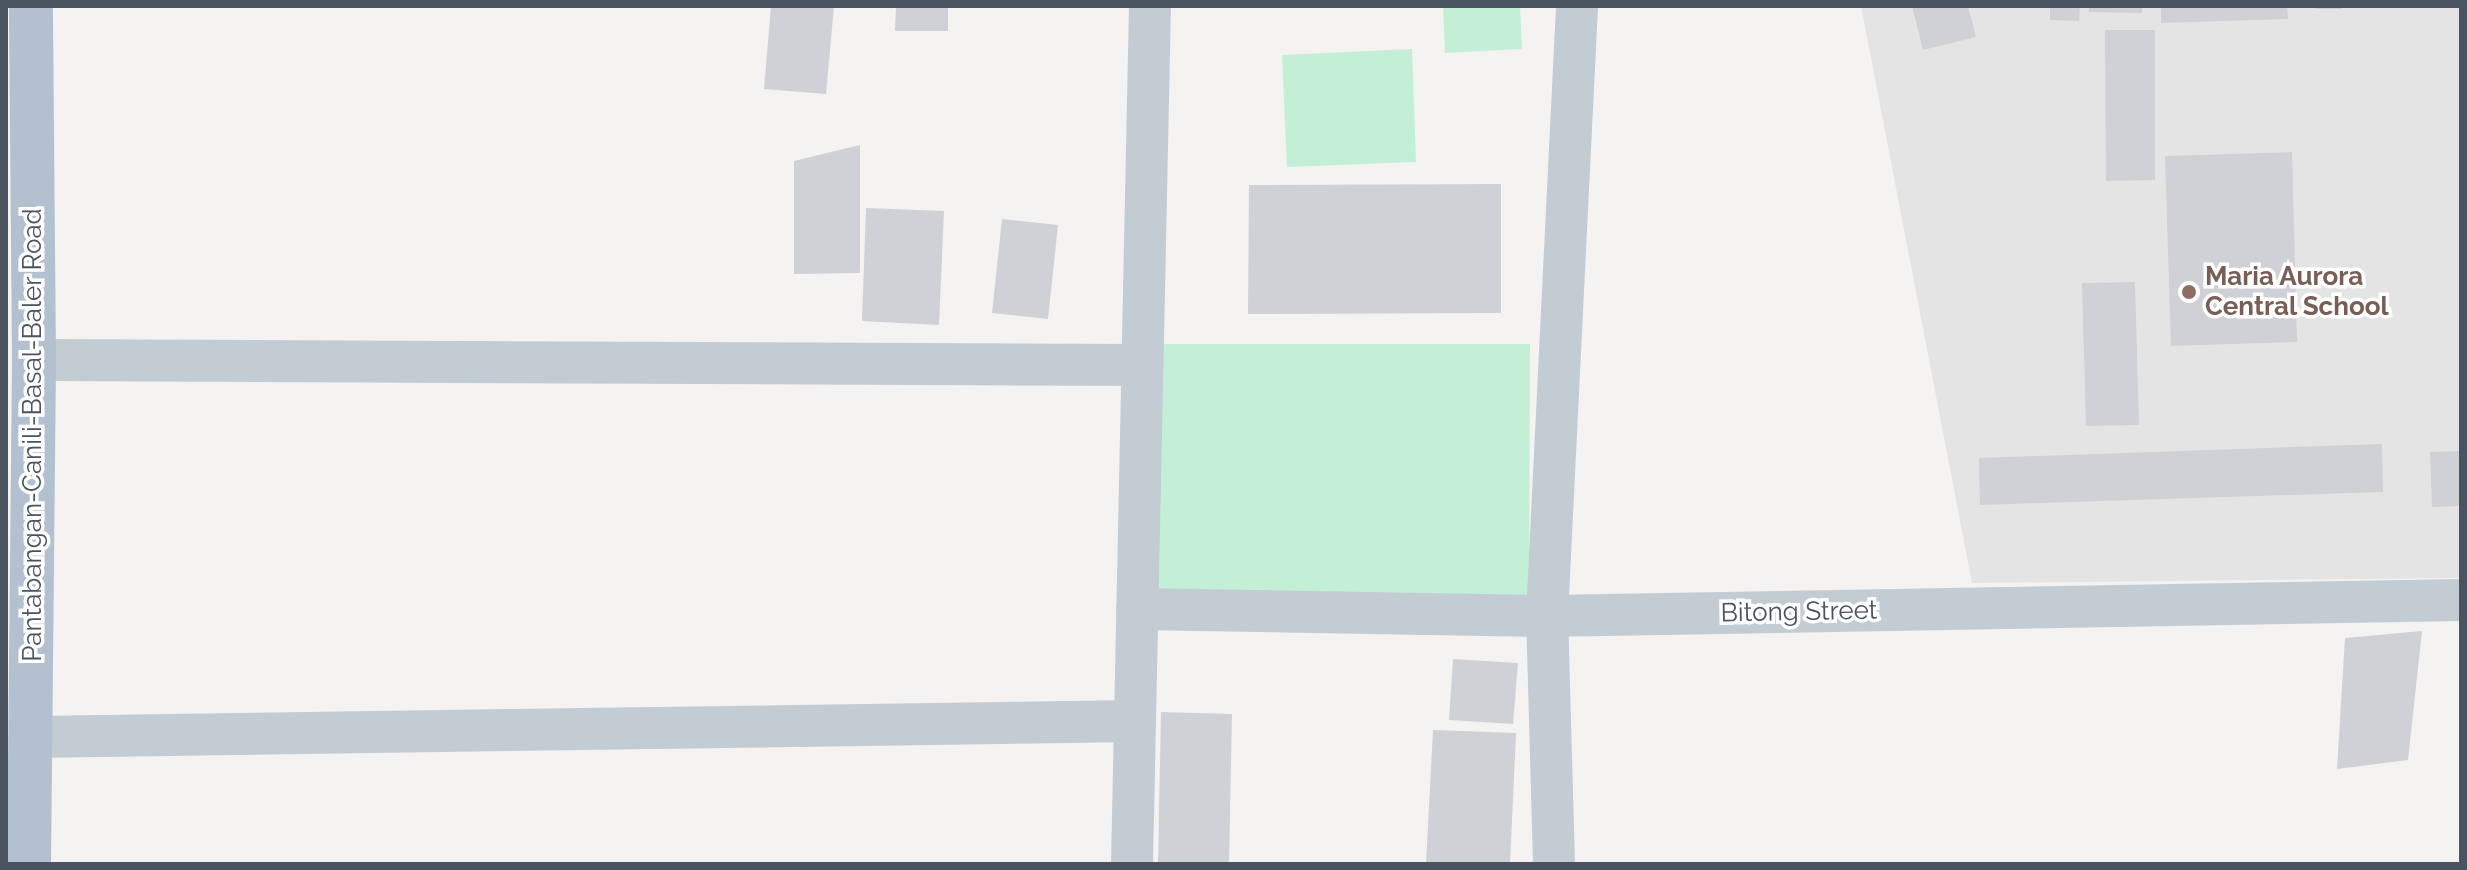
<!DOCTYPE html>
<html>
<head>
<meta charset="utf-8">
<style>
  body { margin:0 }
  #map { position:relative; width:2467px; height:870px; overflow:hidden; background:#f4f3f2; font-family:Raleway,sans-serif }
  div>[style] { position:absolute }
  .education>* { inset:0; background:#e5e4e4 }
  .green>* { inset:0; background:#c4efd7 }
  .building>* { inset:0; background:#cfd1d6 }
  .minor>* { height:42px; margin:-21px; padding:0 21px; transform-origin:21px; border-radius:21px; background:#c4ccd3 }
  .major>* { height:44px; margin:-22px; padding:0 22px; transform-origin:22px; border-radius:22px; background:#b3c0d0 }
  .dots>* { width:22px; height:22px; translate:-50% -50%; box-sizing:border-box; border:4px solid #fff; border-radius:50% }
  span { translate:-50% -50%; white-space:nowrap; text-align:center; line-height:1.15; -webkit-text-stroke:7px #fff; paint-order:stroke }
  .education-label { font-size:26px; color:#785e54; font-weight:700 }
  .left { translate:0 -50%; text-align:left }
  .street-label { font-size:26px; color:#4a5460 }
  .frame { position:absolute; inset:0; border:8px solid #4a5460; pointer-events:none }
</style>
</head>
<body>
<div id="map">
  <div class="education">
    <div style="clip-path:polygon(1861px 6px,2461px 6px,2461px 578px,1972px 583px)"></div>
  </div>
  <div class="green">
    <div style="clip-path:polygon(1443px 6px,1520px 6px,1522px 49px,1445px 53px)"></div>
    <div style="clip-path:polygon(1412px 49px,1416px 162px,1287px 167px,1282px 55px)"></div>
    <div style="clip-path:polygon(1156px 344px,1530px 344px,1529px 599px,1154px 599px)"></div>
  </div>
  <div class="building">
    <div style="clip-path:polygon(771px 6px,834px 6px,826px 94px,764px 89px)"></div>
    <div style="clip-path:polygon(896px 6px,948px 6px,948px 31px,895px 31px)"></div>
    <div style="clip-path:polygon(1912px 6px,1968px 6px,1976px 37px,1923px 50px)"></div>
    <div style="clip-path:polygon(2050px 6px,2080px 6px,2079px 21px,2050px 20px)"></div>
    <div style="clip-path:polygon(2089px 6px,2142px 6px,2142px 13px,2089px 12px)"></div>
    <div style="clip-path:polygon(2161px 6px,2287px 6px,2288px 19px,2161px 23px)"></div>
    <div style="clip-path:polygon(2316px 6px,2342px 6px,2342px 9px,2316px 9px)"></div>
    <div style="clip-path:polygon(2105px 30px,2155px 30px,2155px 180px,2106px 181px)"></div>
    <div style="clip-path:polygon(860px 145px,860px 273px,794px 274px,794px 161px)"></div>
    <div style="clip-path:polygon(2292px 152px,2297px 342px,2171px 346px,2165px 156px)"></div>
    <div style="clip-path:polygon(1501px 184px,1501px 313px,1248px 314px,1249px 185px)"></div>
    <div style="clip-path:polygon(866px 208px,944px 211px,939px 325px,862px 321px)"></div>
    <div style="clip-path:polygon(1002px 219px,1058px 225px,1048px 319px,992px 313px)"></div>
    <div style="clip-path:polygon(2135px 282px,2139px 425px,2086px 426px,2082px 283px)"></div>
    <div style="clip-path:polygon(2382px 444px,2383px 492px,1980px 505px,1979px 458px)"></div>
    <div style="clip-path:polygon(2461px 451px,2461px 506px,2432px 507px,2430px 452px)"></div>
    <div style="clip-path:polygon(2422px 631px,2408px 760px,2337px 769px,2345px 638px)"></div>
    <div style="clip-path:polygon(1453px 659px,1518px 663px,1513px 724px,1449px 720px)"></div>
    <div style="clip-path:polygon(1161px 712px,1232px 714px,1229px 864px,1158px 864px)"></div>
    <div style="clip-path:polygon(1433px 730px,1516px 733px,1510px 864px,1426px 864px)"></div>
  </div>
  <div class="minor">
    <div style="left:34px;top:360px;width:1107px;rotate:0.26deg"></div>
    <div style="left:1137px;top:609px;width:410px;rotate:1deg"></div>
    <div style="left:1547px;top:616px;width:914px;rotate:-1deg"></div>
    <div style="left:33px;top:737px;width:1102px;rotate:-0.83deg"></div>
    <div style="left:1132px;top:864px;width:858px;rotate:-88.8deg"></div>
    <div style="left:1554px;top:864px;width:248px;rotate:-91.6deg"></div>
    <div style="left:1547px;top:616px;width:611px;rotate:-87.18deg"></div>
  </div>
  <div class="major">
    <div style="left:29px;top:864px;width:504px;rotate:-89.43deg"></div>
    <div style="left:34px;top:360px;width:354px;rotate:-90.5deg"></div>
  </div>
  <div class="dots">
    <div style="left:2189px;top:292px;background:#8d6e63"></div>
  </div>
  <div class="education-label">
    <span class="left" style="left:2205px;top:292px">Maria Aurora<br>Central School</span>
  </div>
  <div class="street-label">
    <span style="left:33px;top:435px;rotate:-90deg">Pantabangan-Canili-Basal-Baler Road</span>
    <span style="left:1799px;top:612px;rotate:-1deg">Bitong Street</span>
  </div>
  <div class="frame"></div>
</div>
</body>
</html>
